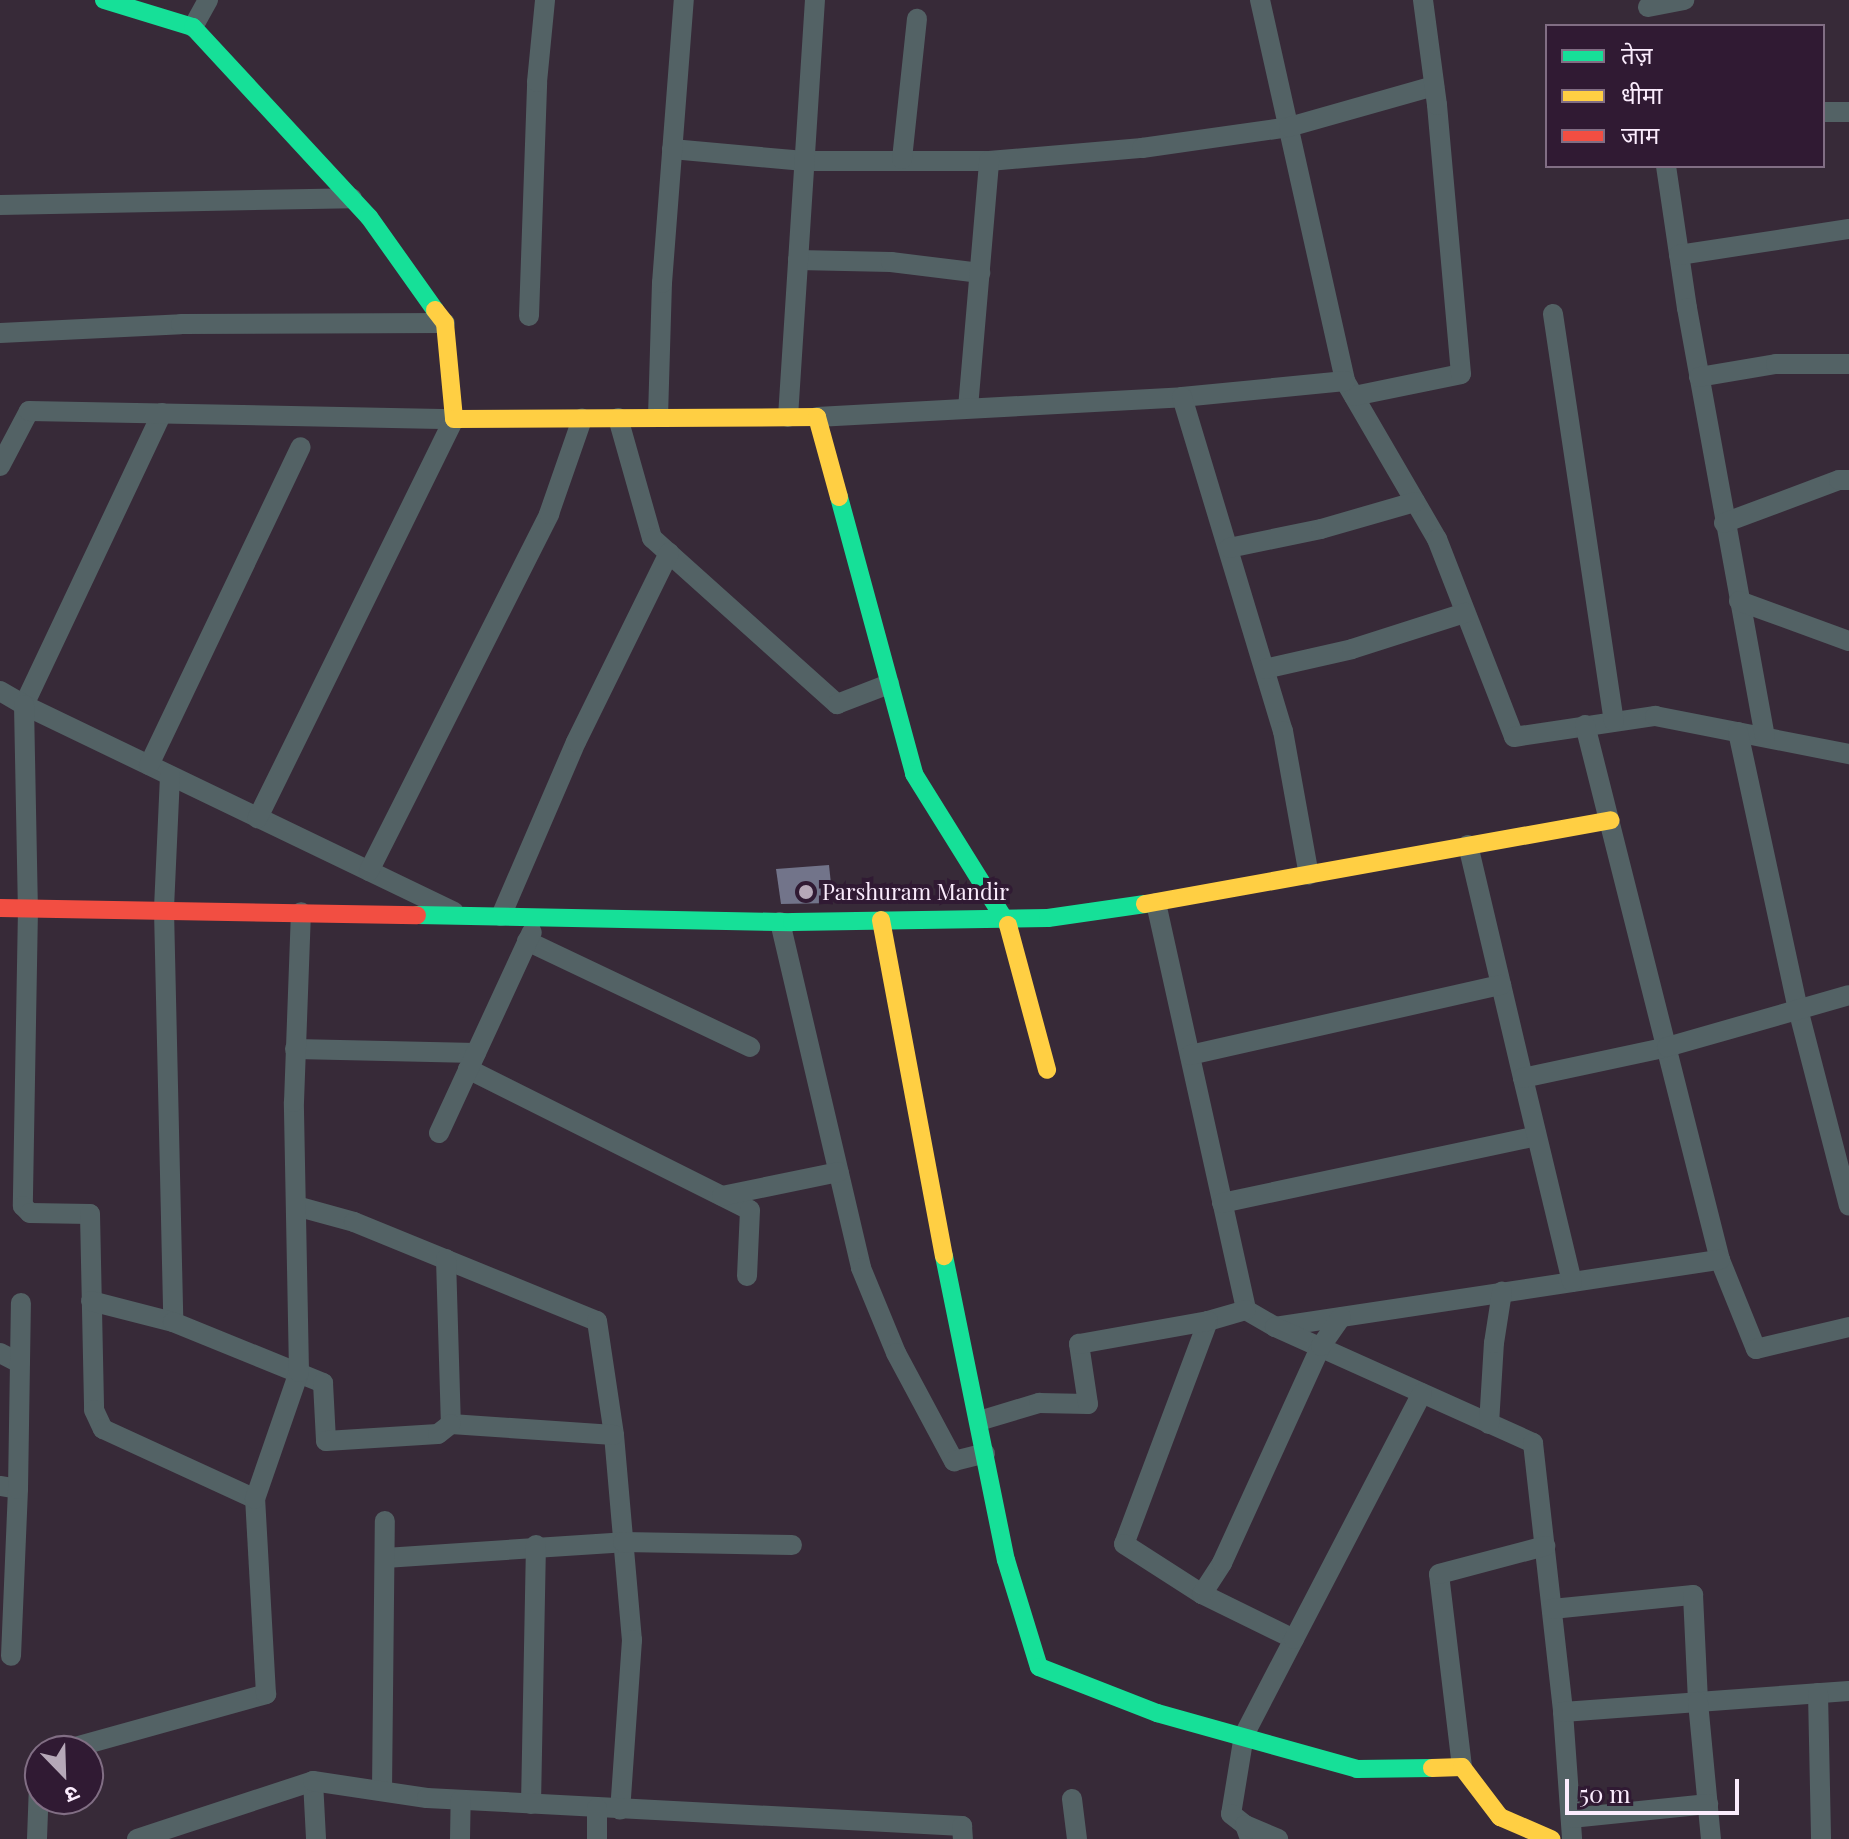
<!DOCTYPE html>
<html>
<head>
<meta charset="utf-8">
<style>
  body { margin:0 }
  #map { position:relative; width:1849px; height:1839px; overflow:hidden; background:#372a38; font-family:"Playfair Display","Noto Sans Devanagari",serif }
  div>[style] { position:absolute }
  .building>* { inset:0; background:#72748a }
  .street>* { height:20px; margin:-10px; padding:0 10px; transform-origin:10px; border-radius:10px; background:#536265 }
  .fast>* { height:18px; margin:-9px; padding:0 9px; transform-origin:9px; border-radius:9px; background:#16e098 }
  .slow>* { height:18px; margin:-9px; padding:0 9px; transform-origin:9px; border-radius:9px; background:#ffcf43 }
  .jam>* { height:18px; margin:-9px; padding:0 9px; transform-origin:9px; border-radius:9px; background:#f24e42 }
  .dots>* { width:22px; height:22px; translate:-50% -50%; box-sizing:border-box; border:4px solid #301a33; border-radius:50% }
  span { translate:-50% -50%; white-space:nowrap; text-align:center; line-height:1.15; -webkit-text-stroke:8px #301a33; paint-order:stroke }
  .poi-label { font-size:22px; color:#fbecfd }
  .left { translate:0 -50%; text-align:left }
  .legend { position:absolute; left:1545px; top:24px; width:280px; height:144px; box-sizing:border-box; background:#301a33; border:2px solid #816e84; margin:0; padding:10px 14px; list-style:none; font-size:24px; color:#fbecfd }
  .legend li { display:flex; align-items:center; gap:16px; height:40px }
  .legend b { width:40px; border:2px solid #816e84 }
  .north { position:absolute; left:24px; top:1735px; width:80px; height:80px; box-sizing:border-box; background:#301a33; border:2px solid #816e84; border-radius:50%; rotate:157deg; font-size:22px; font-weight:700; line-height:32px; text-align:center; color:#fbecfd }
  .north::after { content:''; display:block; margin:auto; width:28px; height:36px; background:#b6a8b8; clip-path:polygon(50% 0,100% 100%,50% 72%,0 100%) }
  .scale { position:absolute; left:1565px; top:1779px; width:174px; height:36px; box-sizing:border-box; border:4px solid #fbecfd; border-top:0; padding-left:10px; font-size:24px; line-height:28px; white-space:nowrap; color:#fbecfd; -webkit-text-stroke:6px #301a33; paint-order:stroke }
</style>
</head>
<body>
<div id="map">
  <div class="building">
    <div style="clip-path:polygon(829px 865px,833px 903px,781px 904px,776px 869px)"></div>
  </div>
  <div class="street">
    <div style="left:1260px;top:0;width:390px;rotate:77.4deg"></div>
    <div style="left:1345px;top:381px;width:183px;rotate:59.8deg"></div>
    <div style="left:1437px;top:539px;width:212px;rotate:68.7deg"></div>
    <div style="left:1514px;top:737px;width:143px;rotate:-8.5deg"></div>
    <div style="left:1655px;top:716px;width:198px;rotate:11.1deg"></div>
    <div style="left:1648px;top:7px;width:37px;rotate:-11deg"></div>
    <div style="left:193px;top:27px;width:31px;rotate:-61deg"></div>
    <div style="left:1823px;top:112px;width:26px"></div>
    <div style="left:672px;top:149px;width:133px;rotate:5.2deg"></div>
    <div style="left:804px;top:161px;width:185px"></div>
    <div style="left:989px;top:161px;width:154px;rotate:-4.9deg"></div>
    <div style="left:1142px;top:148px;width:148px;rotate:-8.1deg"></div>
    <div style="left:1289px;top:127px;width:151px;rotate:-15.8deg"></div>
    <div style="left:902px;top:159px;width:141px;rotate:-83.9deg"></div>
    <div style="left:1666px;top:166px;width:144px;rotate:81.6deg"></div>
    <div style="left:1687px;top:308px;width:436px;rotate:79.7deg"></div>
    <div style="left:0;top:205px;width:352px;rotate:-1.1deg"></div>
    <div style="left:1679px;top:255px;width:172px;rotate:-8.7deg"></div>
    <div style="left:798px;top:260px;width:93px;rotate:1.2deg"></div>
    <div style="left:891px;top:262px;width:90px;rotate:7deg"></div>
    <div style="left:1553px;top:314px;width:412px;rotate:81.5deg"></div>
    <div style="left:529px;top:316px;width:234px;rotate:-88deg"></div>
    <div style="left:537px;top:82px;width:82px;rotate:-84.4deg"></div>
    <div style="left:0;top:333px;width:181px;rotate:-2.8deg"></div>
    <div style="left:181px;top:324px;width:264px;rotate:-0.2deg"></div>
    <div style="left:1699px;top:377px;width:78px;rotate:-9.6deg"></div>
    <div style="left:1776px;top:364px;width:73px"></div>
    <div style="left:1354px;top:396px;width:109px;rotate:-11.6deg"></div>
    <div style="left:1461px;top:374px;width:270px;rotate:-95.1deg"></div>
    <div style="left:1437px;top:105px;width:106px;rotate:-97.6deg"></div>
    <div style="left:1182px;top:397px;width:164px;rotate:-5.6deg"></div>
    <div style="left:968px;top:408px;width:248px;rotate:-85.1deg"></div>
    <div style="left:162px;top:413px;width:323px;rotate:115.3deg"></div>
    <div style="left:24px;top:705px;width:477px;rotate:25.7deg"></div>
    <div style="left:658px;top:417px;width:134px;rotate:-88.3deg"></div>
    <div style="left:662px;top:283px;width:284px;rotate:-85.6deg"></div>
    <div style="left:788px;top:417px;width:418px;rotate:-86.3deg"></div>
    <div style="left:817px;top:417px;width:366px;rotate:-3.1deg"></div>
    <div style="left:1182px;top:397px;width:349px;rotate:73.2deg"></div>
    <div style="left:1283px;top:731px;width:146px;rotate:79.8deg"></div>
    <div style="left:618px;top:418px;width:125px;rotate:74.2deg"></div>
    <div style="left:652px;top:538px;width:249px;rotate:41.9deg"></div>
    <div style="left:837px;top:704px;width:56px;rotate:-21deg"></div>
    <div style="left:0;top:466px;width:62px;rotate:-62.2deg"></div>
    <div style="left:29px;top:411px;width:425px;rotate:1.1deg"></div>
    <div style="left:454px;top:419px;width:445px;rotate:116.2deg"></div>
    <div style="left:1724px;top:523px;width:123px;rotate:-20.5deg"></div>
    <div style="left:1839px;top:480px;width:10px"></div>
    <div style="left:1229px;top:548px;width:94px;rotate:-11.7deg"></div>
    <div style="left:1321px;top:529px;width:98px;rotate:-16deg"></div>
    <div style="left:1739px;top:601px;width:117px;rotate:20deg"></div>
    <div style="left:1265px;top:669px;width:89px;rotate:-12.9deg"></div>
    <div style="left:1352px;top:649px;width:119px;rotate:-17.7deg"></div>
    <div style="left:0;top:691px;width:28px;rotate:30deg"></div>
    <div style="left:24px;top:705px;width:203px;rotate:88.9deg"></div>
    <div style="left:28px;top:908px;width:298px;rotate:91deg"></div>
    <div style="left:23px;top:1206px;width:10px;rotate:45deg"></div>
    <div style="left:30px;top:1213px;width:60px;rotate:1deg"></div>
    <div style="left:90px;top:1214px;width:196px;rotate:88.8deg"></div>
    <div style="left:94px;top:1410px;width:21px;rotate:65deg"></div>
    <div style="left:103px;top:1429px;width:167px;rotate:24.7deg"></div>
    <div style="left:1585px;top:725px;width:552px;rotate:75.84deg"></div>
    <div style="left:1720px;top:1260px;width:96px;rotate:68deg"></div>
    <div style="left:1756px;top:1349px;width:96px;rotate:-13.3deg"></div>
    <div style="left:1738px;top:732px;width:283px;rotate:77.8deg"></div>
    <div style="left:1798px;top:1009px;width:203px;rotate:75.5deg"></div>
    <div style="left:149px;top:765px;width:352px;rotate:-64.5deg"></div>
    <div style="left:170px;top:776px;width:134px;rotate:92.6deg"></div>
    <div style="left:164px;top:910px;width:412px;rotate:88.7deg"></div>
    <div style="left:1468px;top:845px;width:239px;rotate:76.7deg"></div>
    <div style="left:369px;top:871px;width:400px;rotate:-63.2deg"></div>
    <div style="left:549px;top:514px;width:101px;rotate:-70.8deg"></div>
    <div style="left:1156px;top:903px;width:417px;rotate:77.5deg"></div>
    <div style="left:1246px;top:1310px;width:34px;rotate:30deg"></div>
    <div style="left:1275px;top:1327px;width:450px;rotate:-8.6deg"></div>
    <div style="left:501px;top:916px;width:189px;rotate:-66.7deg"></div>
    <div style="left:576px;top:742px;width:211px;rotate:-63.8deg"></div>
    <div style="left:780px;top:922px;width:355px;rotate:76.8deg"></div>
    <div style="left:861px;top:1268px;width:92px;rotate:67.6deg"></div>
    <div style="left:896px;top:1353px;width:123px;rotate:61.8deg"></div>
    <div style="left:954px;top:1461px;width:32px;rotate:-14deg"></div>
    <div style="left:527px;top:941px;width:247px;rotate:25.4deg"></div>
    <div style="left:295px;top:1049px;width:181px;rotate:1.3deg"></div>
    <div style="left:1190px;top:1055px;width:319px;rotate:-12.7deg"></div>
    <div style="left:468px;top:1069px;width:315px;rotate:26.6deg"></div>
    <div style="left:750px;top:1210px;width:66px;rotate:92.6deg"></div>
    <div style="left:439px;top:1133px;width:221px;rotate:-65.2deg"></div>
    <div style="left:722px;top:1196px;width:119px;rotate:-11.6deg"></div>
    <div style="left:1222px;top:1203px;width:321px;rotate:-12deg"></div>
    <div style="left:296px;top:1206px;width:60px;rotate:15.4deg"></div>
    <div style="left:354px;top:1222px;width:262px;rotate:22.2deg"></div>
    <div style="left:597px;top:1321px;width:115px;rotate:81.5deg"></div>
    <div style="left:614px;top:1435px;width:206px;rotate:85deg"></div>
    <div style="left:632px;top:1640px;width:170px;rotate:94deg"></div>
    <div style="left:446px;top:1259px;width:165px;rotate:88.3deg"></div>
    <div style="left:451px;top:1424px;width:163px;rotate:3.9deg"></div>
    <div style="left:1572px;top:1282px;width:210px;rotate:-103.5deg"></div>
    <div style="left:1523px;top:1078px;width:147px;rotate:-12.1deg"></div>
    <div style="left:1667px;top:1047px;width:189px;rotate:-15.9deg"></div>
    <div style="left:91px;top:1301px;width:85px;rotate:14.4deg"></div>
    <div style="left:173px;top:1322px;width:162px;rotate:22.1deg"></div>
    <div style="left:323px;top:1383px;width:58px;rotate:87deg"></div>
    <div style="left:326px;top:1441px;width:112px;rotate:-3.6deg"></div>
    <div style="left:438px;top:1434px;width:16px;rotate:-38deg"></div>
    <div style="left:1246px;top:1310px;width:40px;rotate:164deg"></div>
    <div style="left:1208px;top:1321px;width:238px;rotate:110.6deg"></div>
    <div style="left:1124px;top:1544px;width:93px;rotate:32.7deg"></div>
    <div style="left:1202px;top:1594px;width:102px;rotate:26.1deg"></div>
    <div style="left:1294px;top:1639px;width:108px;rotate:117.5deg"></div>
    <div style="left:1244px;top:1735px;width:80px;rotate:99.3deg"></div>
    <div style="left:1231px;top:1814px;width:18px;rotate:38deg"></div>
    <div style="left:1245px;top:1825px;width:15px;rotate:70deg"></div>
    <div style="left:1275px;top:1327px;width:283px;rotate:24.2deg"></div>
    <div style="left:1533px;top:1443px;width:271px;rotate:83.6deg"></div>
    <div style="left:1563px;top:1712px;width:127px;rotate:85.9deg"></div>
    <div style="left:0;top:1353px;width:22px;rotate:27deg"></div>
    <div style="left:979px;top:1421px;width:63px;rotate:-16.7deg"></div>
    <div style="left:1039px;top:1403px;width:49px;rotate:1.2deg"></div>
    <div style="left:1088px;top:1404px;width:61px;rotate:-98.5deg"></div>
    <div style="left:1079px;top:1344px;width:131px;rotate:-10.1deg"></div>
    <div style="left:1489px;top:1424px;width:81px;rotate:-86.5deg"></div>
    <div style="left:1494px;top:1343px;width:52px;rotate:-81.1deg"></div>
    <div style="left:0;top:1486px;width:18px;rotate:9deg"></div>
    <div style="left:18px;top:1489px;width:167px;rotate:92.4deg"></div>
    <div style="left:18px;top:1489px;width:186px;rotate:-89.1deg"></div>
    <div style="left:385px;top:1558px;width:239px;rotate:-3.8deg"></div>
    <div style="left:623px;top:1542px;width:169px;rotate:1deg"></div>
    <div style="left:1202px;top:1594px;width:37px;rotate:-57deg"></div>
    <div style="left:1222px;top:1563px;width:239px;rotate:-65.5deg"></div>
    <div style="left:1321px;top:1346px;width:35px;rotate:-55deg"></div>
    <div style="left:1552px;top:1609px;width:142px;rotate:-5.7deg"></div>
    <div style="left:1693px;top:1595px;width:107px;rotate:87.3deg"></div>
    <div style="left:1698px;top:1702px;width:151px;rotate:-4.2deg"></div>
    <div style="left:1294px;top:1639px;width:277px;rotate:-62.5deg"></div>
    <div style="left:1818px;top:1693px;width:146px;rotate:88.8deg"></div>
    <div style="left:1563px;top:1712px;width:135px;rotate:-4.2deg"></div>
    <div style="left:1698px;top:1702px;width:138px;rotate:84.6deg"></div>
    <div style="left:61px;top:1751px;width:213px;rotate:-15.5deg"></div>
    <div style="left:266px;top:1694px;width:195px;rotate:-93.2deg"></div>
    <div style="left:255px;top:1499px;width:134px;rotate:-70.9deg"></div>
    <div style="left:299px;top:1372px;width:270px;rotate:-91.1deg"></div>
    <div style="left:294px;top:1102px;width:190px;rotate:-87.9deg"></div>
    <div style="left:1462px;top:1767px;width:194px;rotate:-96.8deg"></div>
    <div style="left:1439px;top:1574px;width:110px;rotate:-14.8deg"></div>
    <div style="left:313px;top:1781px;width:58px;rotate:87deg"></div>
    <div style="left:382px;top:1791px;width:270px;rotate:-89.4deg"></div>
    <div style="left:1072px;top:1799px;width:40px;rotate:82.9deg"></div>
    <div style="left:531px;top:1804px;width:259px;rotate:-88.9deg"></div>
    <div style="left:1571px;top:1818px;width:138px;rotate:-5.8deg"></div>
    <div style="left:1245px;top:1825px;width:36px;rotate:23deg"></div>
    <div style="left:37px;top:1839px;width:82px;rotate:-87.9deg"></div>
    <div style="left:137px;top:1839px;width:185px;rotate:-18.2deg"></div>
    <div style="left:313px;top:1781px;width:115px;rotate:8.5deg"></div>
    <div style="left:427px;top:1798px;width:536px;rotate:3deg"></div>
    <div style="left:962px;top:1826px;width:13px;rotate:86deg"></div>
    <div style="left:460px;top:1839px;width:39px;rotate:-89deg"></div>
    <div style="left:597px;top:1839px;width:31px;rotate:-90deg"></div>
  </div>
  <div class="fast">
    <div style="left:104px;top:0;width:93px;rotate:16.9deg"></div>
    <div style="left:193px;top:27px;width:259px;rotate:47.2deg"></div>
    <div style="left:369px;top:217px;width:114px;rotate:54.6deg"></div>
    <div style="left:839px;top:497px;width:287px;rotate:74.8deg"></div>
    <div style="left:914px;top:774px;width:178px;rotate:58.1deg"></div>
    <div style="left:417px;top:915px;width:375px;rotate:1.1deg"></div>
    <div style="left:792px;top:922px;width:256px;rotate:-0.9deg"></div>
    <div style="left:1048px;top:918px;width:98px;rotate:-8.2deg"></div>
    <div style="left:944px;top:1256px;width:310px;rotate:78.5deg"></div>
    <div style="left:1006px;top:1560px;width:112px;rotate:72.9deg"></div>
    <div style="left:1039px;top:1667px;width:127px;rotate:21.3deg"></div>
    <div style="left:1157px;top:1713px;width:208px;rotate:15.6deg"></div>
    <div style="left:1357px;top:1769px;width:75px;rotate:-0.8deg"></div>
  </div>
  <div class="slow">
    <div style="left:435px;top:310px;width:16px;rotate:52deg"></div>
    <div style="left:445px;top:323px;width:96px;rotate:84.6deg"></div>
    <div style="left:454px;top:419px;width:363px;rotate:-0.3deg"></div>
    <div style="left:817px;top:417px;width:83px;rotate:74.6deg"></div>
    <div style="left:1145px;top:904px;width:473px;rotate:-10.2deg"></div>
    <div style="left:881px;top:920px;width:342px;rotate:79.4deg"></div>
    <div style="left:1008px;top:925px;width:150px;rotate:74.9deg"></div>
    <div style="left:1432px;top:1768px;width:30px;rotate:-2deg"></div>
    <div style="left:1462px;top:1767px;width:63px;rotate:52.8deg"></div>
    <div style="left:1500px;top:1817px;width:56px;rotate:23.3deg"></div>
  </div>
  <div class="jam">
    <div style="left:0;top:908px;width:417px;rotate:1deg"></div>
  </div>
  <div class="dots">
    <div style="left:806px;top:892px;background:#b6a8b8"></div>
  </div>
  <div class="poi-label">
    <span class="left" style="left:822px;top:892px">Parshuram Mandir</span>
  </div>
  <ul class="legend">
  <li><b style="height:10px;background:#16e098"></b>तेज़</li>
  <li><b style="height:10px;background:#ffcf43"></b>धीमा</li>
  <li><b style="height:10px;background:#f24e42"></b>जाम</li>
  </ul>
  <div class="north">उ</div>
  <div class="scale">50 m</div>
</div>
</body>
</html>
